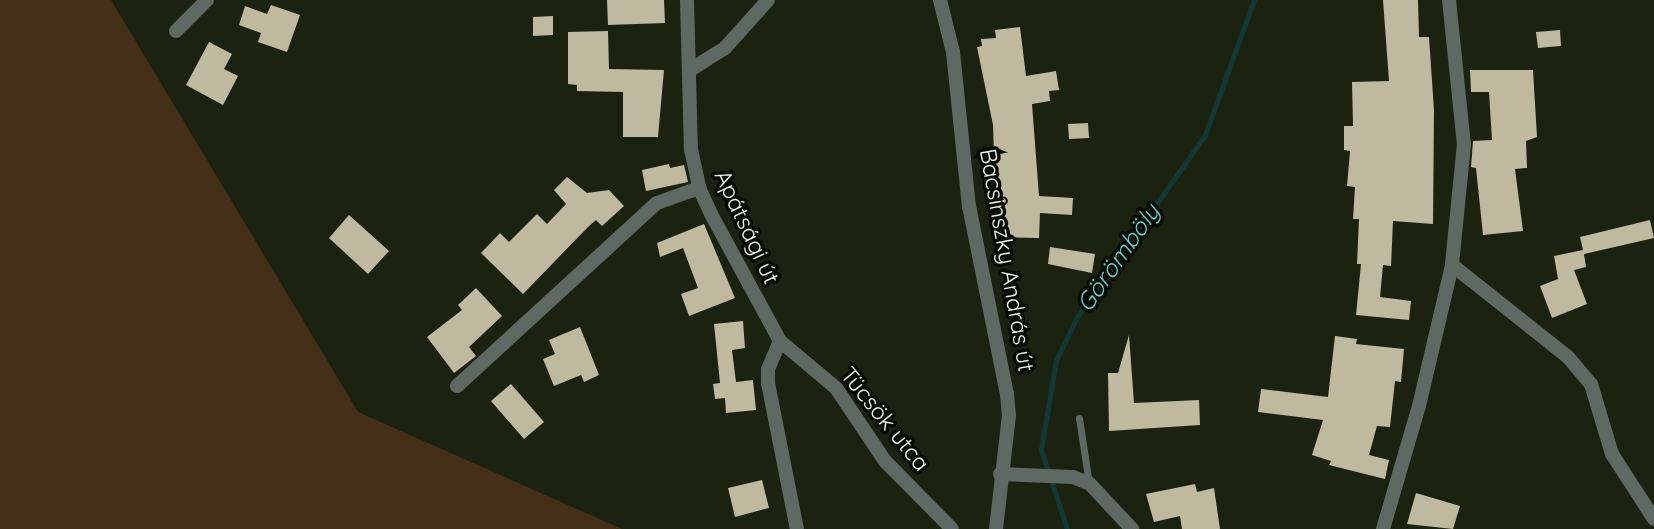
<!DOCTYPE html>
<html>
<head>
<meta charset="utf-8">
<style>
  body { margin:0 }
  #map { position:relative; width:1654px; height:529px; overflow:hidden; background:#1b2310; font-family:Quicksand,sans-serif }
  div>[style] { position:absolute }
  .green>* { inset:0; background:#462f18 }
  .stream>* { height:5px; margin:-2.5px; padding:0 2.5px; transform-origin:2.5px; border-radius:2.5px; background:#113837 }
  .building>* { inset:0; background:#bfb99f }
  .lane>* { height:7px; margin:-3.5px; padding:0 3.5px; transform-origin:3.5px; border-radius:3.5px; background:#5e6963 }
  .street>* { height:14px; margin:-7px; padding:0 7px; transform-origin:7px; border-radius:7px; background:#5e6963 }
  span { translate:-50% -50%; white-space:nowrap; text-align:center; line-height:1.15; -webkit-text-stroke:7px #070b04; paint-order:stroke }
  .street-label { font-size:23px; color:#eef5e8 }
  .water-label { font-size:24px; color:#63d3d0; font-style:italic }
</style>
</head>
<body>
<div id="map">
  <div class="green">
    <div style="clip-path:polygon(0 0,111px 0,358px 412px,622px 529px,0 529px)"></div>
  </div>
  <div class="stream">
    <div style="left:1067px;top:529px;width:83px;rotate:-108.2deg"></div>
    <div style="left:1041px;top:450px;width:91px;rotate:-80.5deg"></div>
    <div style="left:1056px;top:360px;width:48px;rotate:-64deg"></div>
    <div style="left:1077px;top:317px;width:223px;rotate:-54.9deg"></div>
    <div style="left:1205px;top:135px;width:144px;rotate:-70.1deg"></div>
  </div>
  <div class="building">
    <div style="clip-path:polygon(607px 0,664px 0,665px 23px,608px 25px)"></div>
    <div style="clip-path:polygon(1383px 0,1418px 0,1419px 37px,1429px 37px,1434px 110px,1433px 224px,1393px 221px,1391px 266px,1383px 265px,1380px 297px,1411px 301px,1409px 320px,1356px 315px,1361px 264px,1357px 264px,1359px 219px,1353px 219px,1355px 187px,1347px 186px,1350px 151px,1344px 150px,1344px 126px,1353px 126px,1352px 82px,1389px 81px)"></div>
    <div style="clip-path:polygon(271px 5px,300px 15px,287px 52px,258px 42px,261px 33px,239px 25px,245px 6px,267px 14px)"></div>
    <div style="clip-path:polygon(553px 16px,553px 35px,533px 36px,533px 17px)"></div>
    <div style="clip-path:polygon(1020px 27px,1026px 76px,1056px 71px,1059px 90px,1049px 91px,1050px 101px,1032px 104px,1039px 196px,1073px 198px,1072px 215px,1040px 213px,1039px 238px,999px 237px,1001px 187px,995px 187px,993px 125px,977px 47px,982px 46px,981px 39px,996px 38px,995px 30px)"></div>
    <div style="clip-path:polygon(1560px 30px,1561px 46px,1538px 48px,1536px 32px)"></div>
    <div style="clip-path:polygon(608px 31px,609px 69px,664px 70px,658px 137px,623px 137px,623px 92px,577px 91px,577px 85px,568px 84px,568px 32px)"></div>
    <div style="clip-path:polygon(209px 42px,232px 54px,224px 69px,238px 76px,223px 105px,186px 85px)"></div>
    <div style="clip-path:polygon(1470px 70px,1533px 70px,1537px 137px,1526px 141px,1527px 168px,1515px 169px,1523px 231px,1483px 235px,1476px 168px,1471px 167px,1473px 141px,1492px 140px,1489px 92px,1471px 92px)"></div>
    <div style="clip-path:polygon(1088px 123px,1089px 138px,1069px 139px,1068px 124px)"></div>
    <div style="clip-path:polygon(669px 164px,670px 168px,684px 165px,688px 182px,646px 191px,642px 170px)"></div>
    <div style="clip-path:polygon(567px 177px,587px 193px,609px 190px,624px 206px,602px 226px,596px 220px,588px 227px,523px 294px,481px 253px,500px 233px,509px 242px,537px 214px,547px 224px,566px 204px,554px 190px)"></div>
    <div style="clip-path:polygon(349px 215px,389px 251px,368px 274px,329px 238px)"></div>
    <div style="clip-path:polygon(1650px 220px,1654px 238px,1584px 254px,1586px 267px,1574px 270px,1587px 304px,1552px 318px,1540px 286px,1558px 279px,1554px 256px,1583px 250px,1580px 237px)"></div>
    <div style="clip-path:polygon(704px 224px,735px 298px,689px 316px,681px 294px,698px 288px,683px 248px,660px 257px,657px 243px)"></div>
    <div style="clip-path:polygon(1050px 247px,1095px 254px,1092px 273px,1048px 264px)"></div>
    <div style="clip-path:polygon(476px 288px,502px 316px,469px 347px,476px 356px,454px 373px,427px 337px,462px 310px,458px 305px)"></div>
    <div style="clip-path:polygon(743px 321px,745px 348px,732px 350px,736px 382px,753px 380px,756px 410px,726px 413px,725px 398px,715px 399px,713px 384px,720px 383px,714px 324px)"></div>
    <div style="clip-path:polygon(580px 327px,599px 375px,584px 382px,581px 375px,554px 386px,543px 359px,555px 354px,549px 340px)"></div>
    <div style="clip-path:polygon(1129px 335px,1134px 403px,1199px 400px,1200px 425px,1109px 431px,1108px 373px,1118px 373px)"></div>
    <div style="clip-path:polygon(1335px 336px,1357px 339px,1356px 344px,1404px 349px,1401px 382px,1395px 381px,1390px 427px,1377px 426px,1369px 455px,1389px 460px,1385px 479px,1329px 465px,1331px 461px,1312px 455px,1323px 420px,1258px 412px,1261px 389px,1328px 397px)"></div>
    <div style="clip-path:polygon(511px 384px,544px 422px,524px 439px,491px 401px)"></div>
    <div style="clip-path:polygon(762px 480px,769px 508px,735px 517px,728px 488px)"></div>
    <div style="clip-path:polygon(1195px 484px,1197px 492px,1214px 488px,1220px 529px,1182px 529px,1180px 516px,1154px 522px,1146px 494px)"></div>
    <div style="clip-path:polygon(1416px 493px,1460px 506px,1453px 529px,1407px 524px)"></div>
  </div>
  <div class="lane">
    <div style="left:1079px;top:418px;width:67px;rotate:81.4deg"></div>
  </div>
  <div class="street">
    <div style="left:687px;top:0;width:149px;rotate:88.5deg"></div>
    <div style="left:691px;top:149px;width:40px;rotate:78deg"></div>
    <div style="left:699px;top:188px;width:29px;rotate:65deg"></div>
    <div style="left:711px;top:214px;width:145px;rotate:61.5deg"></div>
    <div style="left:780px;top:341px;width:73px;rotate:40deg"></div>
    <div style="left:836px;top:388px;width:88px;rotate:56.1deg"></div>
    <div style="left:885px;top:461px;width:95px;rotate:45.4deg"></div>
    <div style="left:940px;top:0;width:54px;rotate:76deg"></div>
    <div style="left:953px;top:52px;width:155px;rotate:84.1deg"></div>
    <div style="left:969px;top:206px;width:192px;rotate:78.6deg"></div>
    <div style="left:1007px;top:394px;width:21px;rotate:85deg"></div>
    <div style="left:1009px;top:415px;width:115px;rotate:96.5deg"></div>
    <div style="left:1449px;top:0;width:145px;rotate:84.1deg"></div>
    <div style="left:1464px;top:144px;width:122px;rotate:95.7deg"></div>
    <div style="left:1452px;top:265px;width:148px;rotate:38.4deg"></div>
    <div style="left:1568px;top:357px;width:35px;rotate:50deg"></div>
    <div style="left:1591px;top:384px;width:73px;rotate:73.3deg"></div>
    <div style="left:1612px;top:454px;width:77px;rotate:57.1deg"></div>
    <div style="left:176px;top:31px;width:44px;rotate:-45deg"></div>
    <div style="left:690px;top:70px;width:41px;rotate:-32.2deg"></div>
    <div style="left:725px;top:48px;width:64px;rotate:-48.1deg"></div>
    <div style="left:780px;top:341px;width:30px;rotate:113deg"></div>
    <div style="left:768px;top:369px;width:14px;rotate:90deg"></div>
    <div style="left:768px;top:383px;width:149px;rotate:78.8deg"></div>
    <div style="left:457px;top:386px;width:271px;rotate:-42.5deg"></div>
    <div style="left:657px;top:203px;width:45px;rotate:-19.7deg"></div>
    <div style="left:1000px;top:474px;width:73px;rotate:2.4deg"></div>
    <div style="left:1073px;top:477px;width:18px;rotate:22deg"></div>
    <div style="left:1090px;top:484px;width:62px;rotate:47deg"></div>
    <div style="left:1383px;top:529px;width:128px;rotate:-73.7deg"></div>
    <div style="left:1419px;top:406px;width:145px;rotate:-76.8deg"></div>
  </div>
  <div class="street-label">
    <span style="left:747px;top:227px;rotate:65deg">Apátsági út</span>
    <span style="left:1007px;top:260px;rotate:80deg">Bacsinszky András út</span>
    <span style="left:885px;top:419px;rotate:51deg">Tücsök utca</span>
  </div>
  <div class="water-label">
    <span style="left:1118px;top:258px;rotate:-55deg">Görömböly</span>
  </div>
</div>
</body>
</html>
